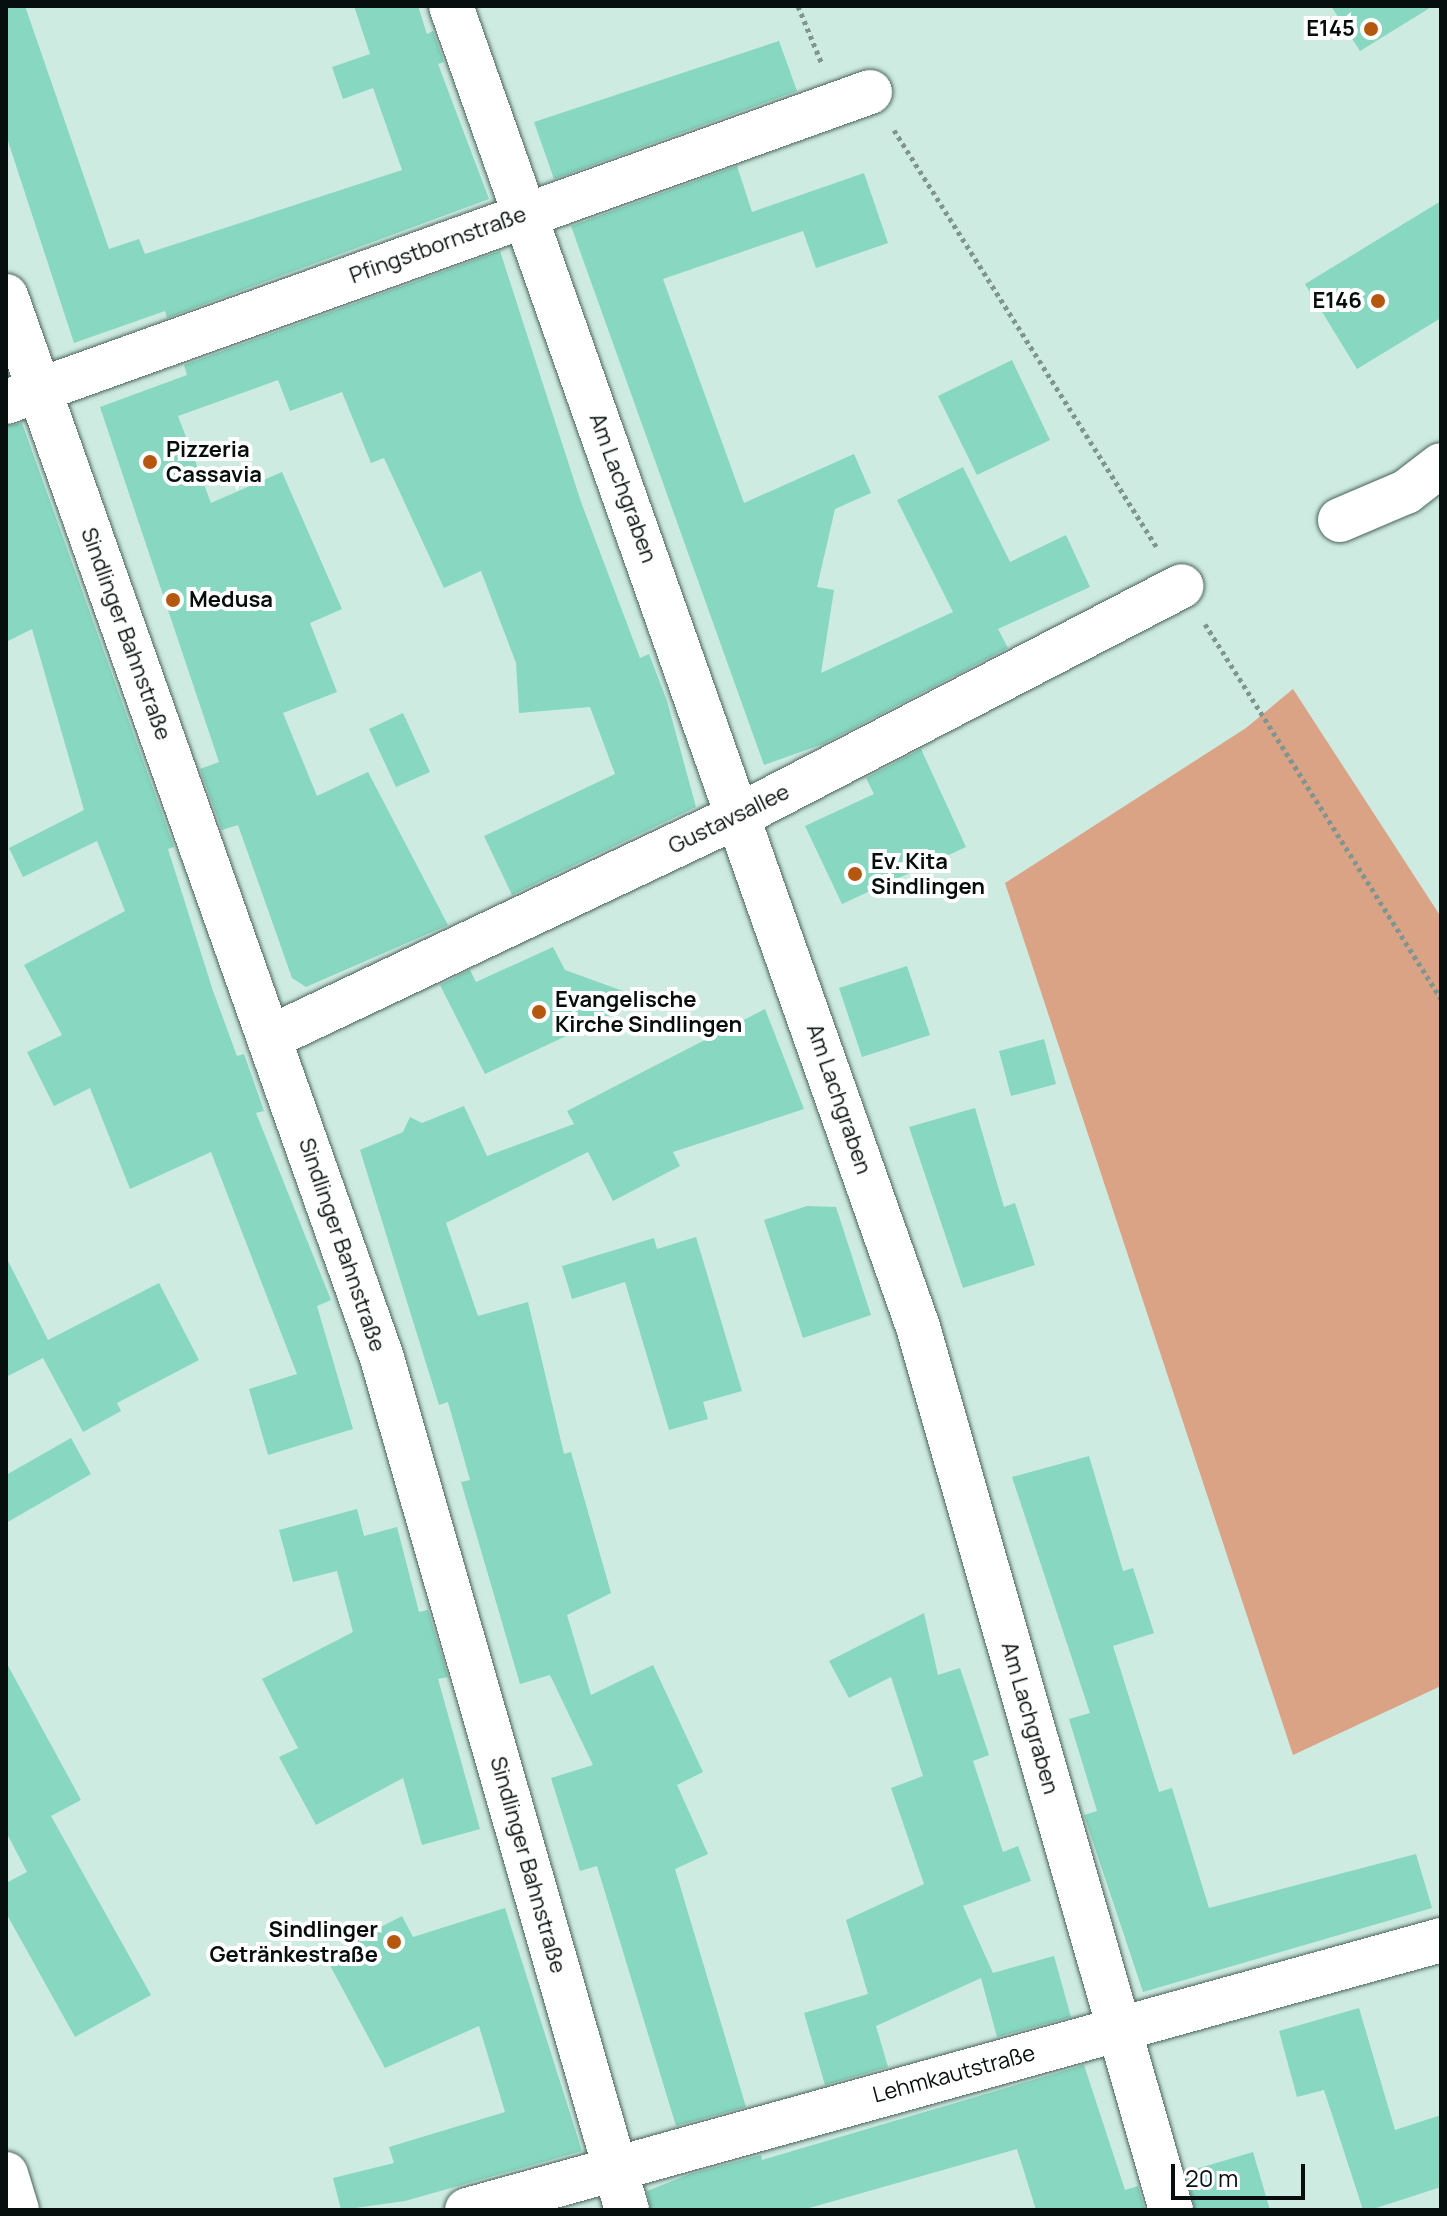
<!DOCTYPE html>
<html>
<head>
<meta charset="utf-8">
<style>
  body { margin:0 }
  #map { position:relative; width:1447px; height:2216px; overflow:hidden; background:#ceebe2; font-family:Manrope,sans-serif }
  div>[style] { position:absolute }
  .green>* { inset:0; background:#daa385 }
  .building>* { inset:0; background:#87d7c1 }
  .path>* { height:5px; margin-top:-2.5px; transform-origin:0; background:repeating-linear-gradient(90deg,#80958f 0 4px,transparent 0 8px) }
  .roads { filter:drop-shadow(0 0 2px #4a635b) drop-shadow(0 0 2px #4a635b) }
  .minor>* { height:44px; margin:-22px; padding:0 22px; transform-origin:22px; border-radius:22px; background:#fff }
  .dots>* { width:22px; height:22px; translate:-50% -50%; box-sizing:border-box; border:4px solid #fff; border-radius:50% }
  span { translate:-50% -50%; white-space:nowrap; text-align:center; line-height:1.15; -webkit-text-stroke:8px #fff; paint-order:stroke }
  .poi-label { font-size:22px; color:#060f0d; font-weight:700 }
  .right { translate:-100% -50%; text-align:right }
  .left { translate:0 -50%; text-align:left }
  .street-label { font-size:22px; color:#060f0d }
  .frame { position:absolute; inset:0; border:8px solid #060f0d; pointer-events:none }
  .scale { position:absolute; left:1171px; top:2164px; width:134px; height:36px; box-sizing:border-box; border:4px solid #060f0d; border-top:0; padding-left:10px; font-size:24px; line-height:28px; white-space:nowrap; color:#060f0d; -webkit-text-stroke:6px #fff; paint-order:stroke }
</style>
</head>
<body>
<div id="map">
  <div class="green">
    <div style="clip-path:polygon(1293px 689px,1441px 917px,1441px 1686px,1293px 1755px,1005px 883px,1246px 728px)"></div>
  </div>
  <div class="building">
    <div style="clip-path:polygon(6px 6px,25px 6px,109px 249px,139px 239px,145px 254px,402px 170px,373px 88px,343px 99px,332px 67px,370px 54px,354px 6px,418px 6px,427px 34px,433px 31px,444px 62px,438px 64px,489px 199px,167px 318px,165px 311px,74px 343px,6px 135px)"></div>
    <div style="clip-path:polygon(1331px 6px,1433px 6px,1360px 51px)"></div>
    <div style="clip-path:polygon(779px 41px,797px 91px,554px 179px,534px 122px)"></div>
    <div style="clip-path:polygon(737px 166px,752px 212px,864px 173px,888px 243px,816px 268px,803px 231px,663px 279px,744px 503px,854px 454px,871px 493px,835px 509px,817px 587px,834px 590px,821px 673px,953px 612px,897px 500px,963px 467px,1010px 562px,1066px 535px,1090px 587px,998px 629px,1008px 648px,823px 744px,764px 765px,571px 226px)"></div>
    <div style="clip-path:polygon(1441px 201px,1441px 318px,1357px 369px,1305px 284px)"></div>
    <div style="clip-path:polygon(500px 251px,581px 502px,640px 658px,649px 654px,667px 701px,696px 807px,512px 895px,484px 836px,615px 774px,590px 707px,519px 713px,516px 663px,481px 571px,444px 588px,384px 458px,371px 463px,342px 392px,290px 411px,278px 380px,178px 416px,211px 503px,282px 472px,342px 609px,310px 623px,337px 692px,283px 713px,317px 796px,368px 772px,448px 925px,306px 987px,292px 978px,238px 825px,222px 830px,200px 769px,219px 762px,100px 407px,187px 375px,184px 365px)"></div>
    <div style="clip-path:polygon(1012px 360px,1050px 440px,977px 475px,938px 396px)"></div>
    <div style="clip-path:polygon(22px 423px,174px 847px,168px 849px,213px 991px,237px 1056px,244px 1054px,264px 1111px,256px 1113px,331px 1300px,317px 1306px,353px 1429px,268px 1455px,249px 1389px,297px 1374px,211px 1152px,130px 1189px,90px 1088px,54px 1106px,27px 1052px,62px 1035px,24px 965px,125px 911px,97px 841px,23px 877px,9px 848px,84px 810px,32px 629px,6px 642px,6px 426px)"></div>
    <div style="clip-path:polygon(403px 713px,430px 772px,396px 787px,369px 729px)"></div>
    <div style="clip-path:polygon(921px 749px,966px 847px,842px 904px,805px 826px,874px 794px,866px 778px)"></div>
    <div style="clip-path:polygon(553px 947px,565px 970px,645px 999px,485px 1074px,440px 985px,470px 970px,476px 982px)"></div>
    <div style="clip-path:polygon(907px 966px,930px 1035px,862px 1057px,839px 988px)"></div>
    <div style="clip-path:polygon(765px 1009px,804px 1109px,673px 1152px,680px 1166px,613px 1201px,588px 1152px,446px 1223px,478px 1316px,528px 1302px,564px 1454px,571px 1452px,611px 1593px,567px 1615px,591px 1695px,653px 1665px,703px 1772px,677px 1785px,708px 1854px,675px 1869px,746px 2107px,676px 2126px,597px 1866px,580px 1871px,551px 1778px,593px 1765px,550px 1675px,520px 1684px,461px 1482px,470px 1480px,448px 1402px,439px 1405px,360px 1150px,403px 1132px,410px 1117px,422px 1123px,464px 1106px,487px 1156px,574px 1124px,567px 1111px)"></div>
    <div style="clip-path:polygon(1044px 1039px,1056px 1084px,1011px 1096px,999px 1051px)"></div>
    <div style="clip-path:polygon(975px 1108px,1004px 1207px,1015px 1203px,1035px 1265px,963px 1288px,909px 1127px)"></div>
    <div style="clip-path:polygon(807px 1206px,836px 1207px,871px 1315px,803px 1338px,764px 1220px)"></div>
    <div style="clip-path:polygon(696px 1237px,742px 1391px,703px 1402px,708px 1419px,669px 1430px,625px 1282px,572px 1299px,562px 1266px,654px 1238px,657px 1249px)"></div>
    <div style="clip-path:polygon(6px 1257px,48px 1340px,159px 1283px,199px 1360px,117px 1403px,121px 1411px,83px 1432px,43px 1358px,6px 1377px)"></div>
    <div style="clip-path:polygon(71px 1438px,91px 1474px,6px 1523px,6px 1475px)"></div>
    <div style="clip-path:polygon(1089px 1456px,1123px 1571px,1133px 1568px,1154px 1633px,1113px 1646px,1159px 1792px,1172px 1788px,1209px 1908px,1416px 1854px,1432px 1908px,1143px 1992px,1084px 1815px,1097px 1811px,1069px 1719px,1090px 1713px,1012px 1477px)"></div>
    <div style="clip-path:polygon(357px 1509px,364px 1536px,397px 1527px,419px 1612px,428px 1610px,448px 1677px,438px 1679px,480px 1829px,422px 1845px,403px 1778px,316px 1825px,279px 1757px,298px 1748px,262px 1679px,353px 1632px,337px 1571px,293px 1582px,279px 1530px)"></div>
    <div style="clip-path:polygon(924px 1613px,938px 1675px,960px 1668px,989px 1755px,973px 1761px,1003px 1852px,1018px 1846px,1031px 1881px,963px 1906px,993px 1973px,1054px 1956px,1071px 2017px,997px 2037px,981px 1978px,876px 2026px,888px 2067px,825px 2085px,804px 2013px,868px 1994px,846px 1920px,924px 1884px,891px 1788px,923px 1776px,891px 1677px,849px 1698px,829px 1661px)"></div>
    <div style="clip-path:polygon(6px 1662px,81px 1800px,51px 1816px,151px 1995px,75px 2037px,6px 1913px,6px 1883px,27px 1872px,6px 1832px)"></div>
    <div style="clip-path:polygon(505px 1908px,582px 2151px,405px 2201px,341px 2210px,333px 2178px,394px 2163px,389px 2147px,505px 2112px,479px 2026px,385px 2068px,325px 1956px,402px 1916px,413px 1937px)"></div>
    <div style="clip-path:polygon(1359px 2008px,1395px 2130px,1441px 2115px,1441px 2187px,1370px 2210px,1363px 2210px,1324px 2090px,1297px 2097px,1279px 2031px)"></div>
    <div style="clip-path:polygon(1084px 2065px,1125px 2190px,1138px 2186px,1145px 2210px,1036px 2210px,1017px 2149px,802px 2210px,651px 2210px,647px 2191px,690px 2174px,761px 2155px,762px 2160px)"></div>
    <div style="clip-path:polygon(1253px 2152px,1270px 2210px,1195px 2210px,1186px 2172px)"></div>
  </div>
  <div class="path">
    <div style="left:798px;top:6px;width:63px;rotate:67.5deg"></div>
    <div style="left:894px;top:130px;width:494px;rotate:57.8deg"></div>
    <div style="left:1205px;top:624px;width:443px;rotate:57.8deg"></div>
  </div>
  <div class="roads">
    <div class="minor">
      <div style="left:451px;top:6px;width:1401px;rotate:70.53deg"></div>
      <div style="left:918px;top:1327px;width:919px;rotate:74.01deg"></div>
      <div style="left:6px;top:296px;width:1127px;rotate:70.5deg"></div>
      <div style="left:382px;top:1358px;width:887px;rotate:73.96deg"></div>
      <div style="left:6px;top:402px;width:918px;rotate:-19.74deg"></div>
      <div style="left:1340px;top:520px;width:72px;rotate:-23deg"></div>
      <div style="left:1406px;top:492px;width:44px;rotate:-37.6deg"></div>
      <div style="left:269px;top:1038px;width:523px;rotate:-25.34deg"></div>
      <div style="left:742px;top:814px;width:495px;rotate:-27.4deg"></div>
      <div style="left:6px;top:2174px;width:38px;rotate:73deg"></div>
      <div style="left:467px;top:2210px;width:1011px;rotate:-15.49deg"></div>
    </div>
  </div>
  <div class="dots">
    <div style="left:1371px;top:29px;background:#b6570f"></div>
    <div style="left:1378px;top:301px;background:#b6570f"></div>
    <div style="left:150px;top:462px;background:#b6570f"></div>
    <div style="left:173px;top:600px;background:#b6570f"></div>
    <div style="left:855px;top:874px;background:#b6570f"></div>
    <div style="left:539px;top:1012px;background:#b6570f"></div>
    <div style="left:394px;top:1942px;background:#b6570f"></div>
  </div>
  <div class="poi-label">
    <span class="right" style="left:1355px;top:29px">E145</span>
    <span class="right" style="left:1362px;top:301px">E146</span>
    <span class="left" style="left:166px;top:462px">Pizzeria<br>Cassavia</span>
    <span class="left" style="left:189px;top:600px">Medusa</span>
    <span class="left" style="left:871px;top:874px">Ev. Kita<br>Sindlingen</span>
    <span class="left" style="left:555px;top:1012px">Evangelische<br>Kirche Sindlingen</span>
    <span class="right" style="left:378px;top:1942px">Sindlinger<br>Getränkestraße</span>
  </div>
  <div class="street-label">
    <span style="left:438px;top:245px;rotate:-20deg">Pfingstbornstraße</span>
    <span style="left:623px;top:488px;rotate:70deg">Am Lachgraben</span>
    <span style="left:126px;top:634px;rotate:70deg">Sindlinger Bahnstraße</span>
    <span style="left:729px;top:819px;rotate:-26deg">Gustavsallee</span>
    <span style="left:839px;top:1099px;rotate:71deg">Am Lachgraben</span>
    <span style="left:342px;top:1245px;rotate:71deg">Sindlinger Bahnstraße</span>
    <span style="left:1030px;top:1718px;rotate:74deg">Am Lachgraben</span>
    <span style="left:528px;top:1865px;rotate:74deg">Sindlinger Bahnstraße</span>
    <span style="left:954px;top:2074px;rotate:-15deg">Lehmkautstraße</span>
  </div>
  <div class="frame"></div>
  <div class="scale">20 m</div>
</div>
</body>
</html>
